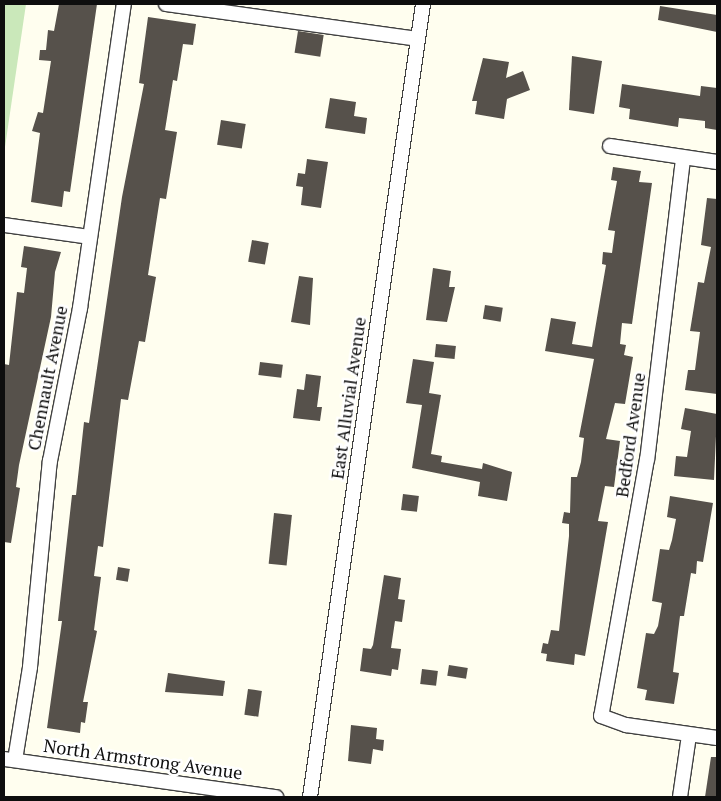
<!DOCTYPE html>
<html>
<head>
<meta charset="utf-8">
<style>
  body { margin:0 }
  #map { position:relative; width:721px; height:801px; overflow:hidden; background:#fffeef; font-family:"PT Serif",serif }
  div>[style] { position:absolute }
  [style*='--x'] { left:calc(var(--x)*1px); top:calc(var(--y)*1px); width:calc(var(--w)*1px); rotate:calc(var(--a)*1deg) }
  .green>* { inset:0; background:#cae8ba }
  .building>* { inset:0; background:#56514b; transform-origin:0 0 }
  .roads { filter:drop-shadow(1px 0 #414141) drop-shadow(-1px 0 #414141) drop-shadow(0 1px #414141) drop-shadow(0 -1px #414141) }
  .minor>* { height:14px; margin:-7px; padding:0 7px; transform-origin:7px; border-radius:7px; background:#fff }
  span { translate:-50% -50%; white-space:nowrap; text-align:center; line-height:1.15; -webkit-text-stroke:5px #fff; paint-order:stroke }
  .street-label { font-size:18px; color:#0e0e0e }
  .frame { position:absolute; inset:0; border:5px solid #0e0e0e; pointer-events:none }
</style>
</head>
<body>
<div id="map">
  <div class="green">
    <i style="clip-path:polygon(4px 4px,26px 4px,5px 147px,4px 147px)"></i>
  </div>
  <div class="building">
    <i style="clip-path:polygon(59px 4px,97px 4px,70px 192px,64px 191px,62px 207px,31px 202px,40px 133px,32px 131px,38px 112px,43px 113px,51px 61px,39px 60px,40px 50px,46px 50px,48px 30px,54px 31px)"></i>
    <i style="clip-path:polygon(660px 6px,717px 15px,717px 32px,658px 20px)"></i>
    <i style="clip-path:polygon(148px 17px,196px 24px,193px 45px,183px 44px,177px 81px,173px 80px,165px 130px,177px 132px,166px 199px,160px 198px,148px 275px,156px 277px,145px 342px,139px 341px,128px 400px,121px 399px,103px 547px,98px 546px,94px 576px,101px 577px,94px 630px,97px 631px,83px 702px,88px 702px,85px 723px,81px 722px,80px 733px,47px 728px,62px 621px,58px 621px,72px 495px,76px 495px,84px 422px,89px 423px,122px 197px,144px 84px,139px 83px)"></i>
    <i style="left:298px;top:31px;width:26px;height:22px;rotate:9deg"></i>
    <i style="clip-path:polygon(572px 56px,602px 61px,594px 114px,569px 110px)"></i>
    <i style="clip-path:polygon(483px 58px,509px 62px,506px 78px,523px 71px,530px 90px,507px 99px,504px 119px,475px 114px,477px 101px,472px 101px)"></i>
    <i style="clip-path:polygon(622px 84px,700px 96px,701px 86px,717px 88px,717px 130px,705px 128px,705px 121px,679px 118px,678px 127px,629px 119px,630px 109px,619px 107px)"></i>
    <i style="clip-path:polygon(330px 98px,356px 102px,354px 116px,367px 118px,365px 134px,325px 128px)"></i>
    <i style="left:221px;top:120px;width:25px;height:25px;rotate:9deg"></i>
    <i style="clip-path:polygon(307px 159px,328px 162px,321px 208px,301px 205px,303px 187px,296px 186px,298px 173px,305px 174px)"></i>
    <i style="clip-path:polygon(613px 167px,641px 171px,639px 182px,652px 183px,632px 324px,622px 323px,620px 344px,626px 345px,624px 355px,633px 357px,625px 404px,615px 403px,606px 439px,620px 441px,614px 487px,605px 486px,598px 521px,608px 522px,585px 656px,575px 654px,574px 665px,546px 661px,547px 654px,541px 653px,543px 643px,548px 644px,551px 630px,559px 631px,569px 536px,569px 524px,562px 523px,564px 512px,570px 513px,571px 477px,577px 477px,581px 462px,584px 438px,579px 437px,594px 359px,545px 351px,551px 318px,576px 322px,572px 344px,592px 347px,606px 265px,602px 264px,603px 252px,612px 253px,615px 231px,608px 230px,617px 181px,611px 180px)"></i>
    <i style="clip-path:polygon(707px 198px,717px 199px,717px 394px,685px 390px,688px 370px,695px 370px,700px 332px,690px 331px,698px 282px,704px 283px,711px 247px,701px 245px)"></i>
    <i style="left:252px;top:240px;width:17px;height:22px;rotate:10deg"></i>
    <i style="clip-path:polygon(24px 246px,61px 252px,55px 272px,51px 317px,19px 465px,16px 487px,20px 488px,11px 543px,4px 542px,4px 364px,9px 365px,17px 292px,24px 293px,27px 268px,21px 267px)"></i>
    <i style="clip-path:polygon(433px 268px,451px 271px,449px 287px,455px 287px,447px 322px,426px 320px)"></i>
    <i style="clip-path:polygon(299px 276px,313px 278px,310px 325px,291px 322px)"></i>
    <i style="left:485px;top:305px;width:18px;height:14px;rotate:9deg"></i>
    <i style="left:436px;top:344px;width:20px;height:13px;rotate:6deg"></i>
    <i style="clip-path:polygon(413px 359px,434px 362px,429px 393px,441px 395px,431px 454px,442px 456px,441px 462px,482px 469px,483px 463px,512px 472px,507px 501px,478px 496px,480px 482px,412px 468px,422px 405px,406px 403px)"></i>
    <i style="left:260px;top:362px;width:23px;height:13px;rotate:7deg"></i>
    <i style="clip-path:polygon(306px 374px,321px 376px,317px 407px,322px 407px,320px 421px,293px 418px,297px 389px,304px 390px)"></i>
    <i style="clip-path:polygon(685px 408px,717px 414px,714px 480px,674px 476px,676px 456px,687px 457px,691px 431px,681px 429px)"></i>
    <i style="left:403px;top:494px;width:16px;height:16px;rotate:7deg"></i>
    <i style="clip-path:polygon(670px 496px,713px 503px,703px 562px,697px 561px,696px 574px,691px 573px,684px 616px,680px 616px,673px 672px,679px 673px,674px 704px,645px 700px,647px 690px,637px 688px,646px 633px,654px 634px,658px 626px,662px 603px,652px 601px,660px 549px,669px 550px,672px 540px,676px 519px,667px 517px)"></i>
    <i style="left:274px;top:513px;width:18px;height:51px;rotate:6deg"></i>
    <i style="left:118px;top:567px;width:12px;height:13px;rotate:9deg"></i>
    <i style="clip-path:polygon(384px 575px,401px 578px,398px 599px,405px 600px,402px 622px,395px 621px,391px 648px,401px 649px,398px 670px,392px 669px,391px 676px,360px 671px,363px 648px,371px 649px,373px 645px)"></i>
    <i style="left:449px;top:665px;width:19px;height:11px;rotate:9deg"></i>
    <i style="left:422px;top:669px;width:16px;height:15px;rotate:7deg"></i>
    <i style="clip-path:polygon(168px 673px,225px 681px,223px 696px,165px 692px)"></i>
    <i style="left:248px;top:689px;width:14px;height:26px;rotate:8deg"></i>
    <i style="clip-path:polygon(351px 725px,377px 728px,376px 739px,384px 740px,383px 751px,373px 749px,371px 764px,348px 761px)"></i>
    <i style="clip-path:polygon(711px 757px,717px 757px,717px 797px,705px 797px)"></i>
  </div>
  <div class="roads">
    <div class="minor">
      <i style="--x:166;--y:4;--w:254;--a:7.9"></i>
      <i style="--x:610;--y:146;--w:108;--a:8.5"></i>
      <i style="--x:683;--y:159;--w:302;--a:96.8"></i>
      <i style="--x:647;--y:459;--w:261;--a:100.1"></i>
      <i style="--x:601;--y:716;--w:27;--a:20"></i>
      <i style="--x:626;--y:725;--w:92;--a:8.1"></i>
      <i style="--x:4;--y:225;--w:86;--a:8"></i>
      <i style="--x:4;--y:759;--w:275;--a:8"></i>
      <i style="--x:15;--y:760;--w:94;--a:-80.8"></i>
      <i style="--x:30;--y:667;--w:207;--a:-84.5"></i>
      <i style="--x:50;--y:461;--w:156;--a:-78.9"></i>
      <i style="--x:80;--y:308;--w:307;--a:-81.8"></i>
      <i style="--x:310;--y:797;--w:801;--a:-81.89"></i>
      <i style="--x:680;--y:797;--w:63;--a:-81.7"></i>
    </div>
  </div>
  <div class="street-label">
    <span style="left:47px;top:378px;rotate:-79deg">Chennault Avenue</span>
    <span style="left:348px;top:398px;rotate:-82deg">East Alluvial Avenue</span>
    <span style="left:630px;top:435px;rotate:-82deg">Bedford Avenue</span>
    <span style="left:143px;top:759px;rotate:8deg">North Armstrong Avenue</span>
  </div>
  <div class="frame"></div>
</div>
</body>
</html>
